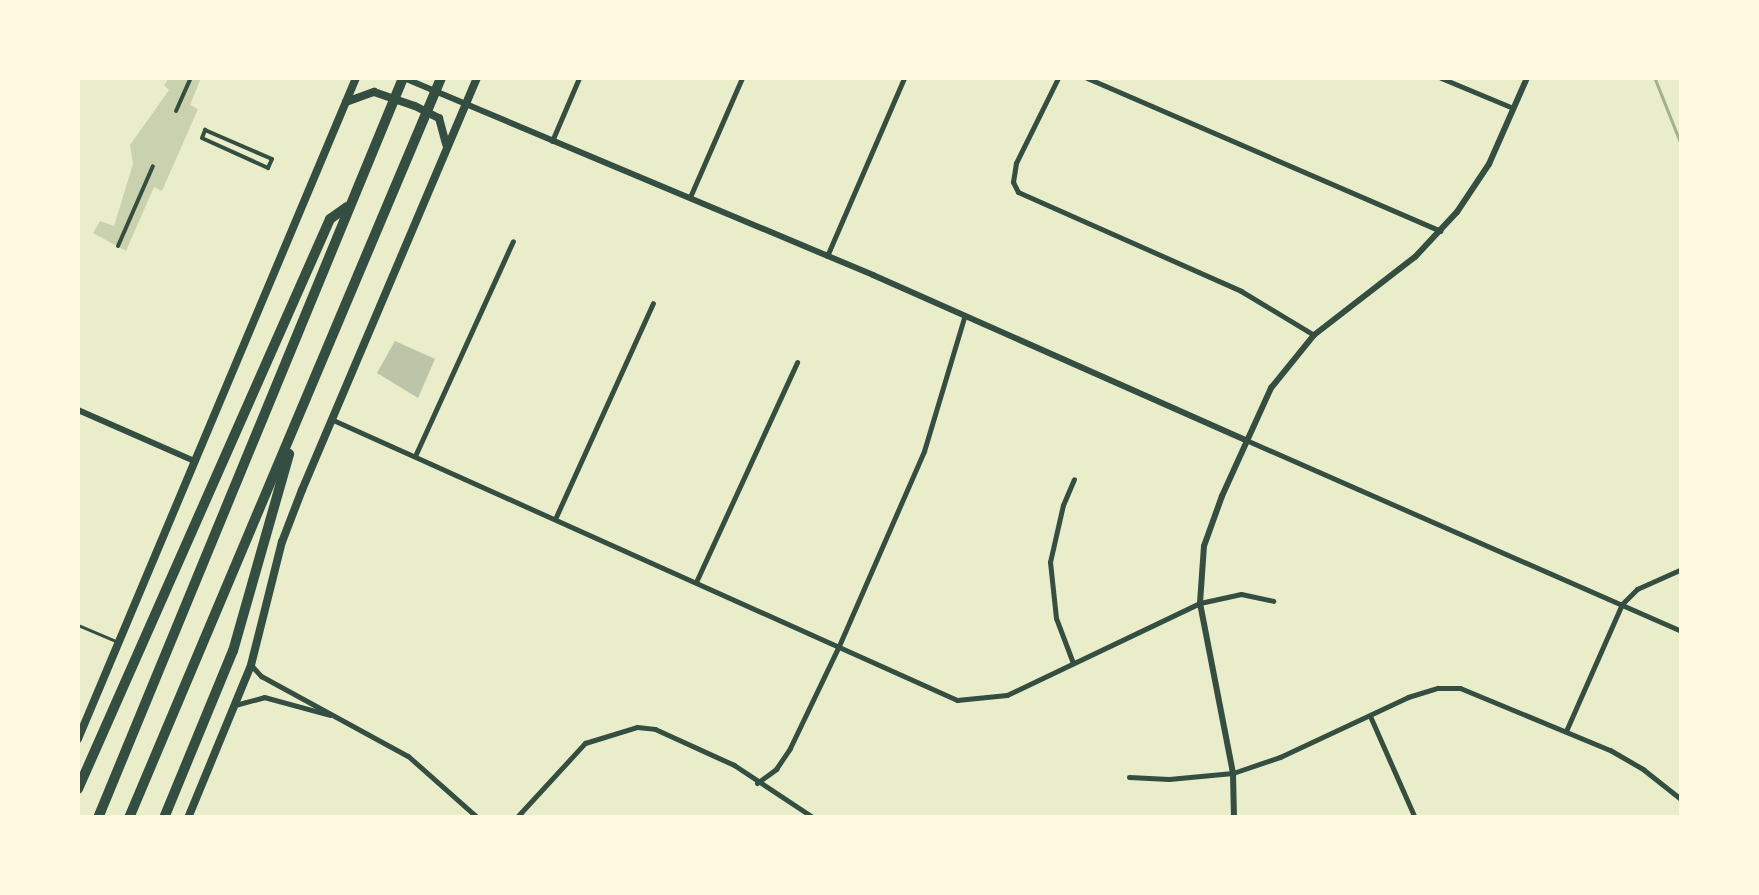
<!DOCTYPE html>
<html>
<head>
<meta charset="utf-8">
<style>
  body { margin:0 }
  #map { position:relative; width:1759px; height:895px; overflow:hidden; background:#e9edc9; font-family:"Archivo Narrow",sans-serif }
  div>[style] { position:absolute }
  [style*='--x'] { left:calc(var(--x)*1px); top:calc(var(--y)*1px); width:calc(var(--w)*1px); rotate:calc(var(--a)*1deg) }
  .green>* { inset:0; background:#cad2ad }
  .stream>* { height:2.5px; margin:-1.25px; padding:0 1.25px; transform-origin:1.25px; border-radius:1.25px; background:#a3b18a }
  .building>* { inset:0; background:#bcc5a7 }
  .service>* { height:2.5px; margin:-1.25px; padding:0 1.25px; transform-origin:1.25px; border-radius:1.25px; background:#344e41 }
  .pedestrian>* { height:4px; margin:-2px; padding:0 2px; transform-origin:2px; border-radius:2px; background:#344e41 }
  .minor>* { height:5px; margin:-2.5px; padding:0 2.5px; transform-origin:2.5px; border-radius:2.5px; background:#344e41 }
  .tertiary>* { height:6px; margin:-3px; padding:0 3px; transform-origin:3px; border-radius:3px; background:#344e41 }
  .secondary>* { height:8px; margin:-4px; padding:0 4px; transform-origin:4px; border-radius:4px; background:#344e41 }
  .motorway>* { height:10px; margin:-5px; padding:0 5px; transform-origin:5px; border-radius:5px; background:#344e41 }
  span { translate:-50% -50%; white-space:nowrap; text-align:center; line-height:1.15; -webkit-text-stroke:9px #fefae0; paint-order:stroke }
  .frame { position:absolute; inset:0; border:80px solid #fefae0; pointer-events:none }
</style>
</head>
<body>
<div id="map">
  <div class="green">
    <i style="clip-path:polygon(169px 78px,201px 78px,190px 105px,198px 109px,162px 191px,154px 187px,126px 251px,93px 233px,100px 221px,114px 226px,133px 164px,130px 145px,169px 90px,164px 85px)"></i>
  </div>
  <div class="stream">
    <i style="--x:1655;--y:78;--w:73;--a:68.3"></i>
  </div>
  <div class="building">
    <i style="clip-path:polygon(395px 341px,435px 359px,418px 398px,377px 373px)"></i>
  </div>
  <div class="service">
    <i style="--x:78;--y:625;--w:41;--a:22.8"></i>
  </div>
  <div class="pedestrian">
    <i style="--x:176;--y:111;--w:36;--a:-66"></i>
    <i style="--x:205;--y:130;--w:73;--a:23.4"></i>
    <i style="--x:272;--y:159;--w:10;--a:114"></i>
    <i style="--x:268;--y:168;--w:72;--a:-155.6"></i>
    <i style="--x:202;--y:138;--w:9;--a:-69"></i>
    <i style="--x:118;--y:246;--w:87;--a:-66.4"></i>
  </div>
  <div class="minor">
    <i style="--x:1058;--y:78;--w:95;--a:116.3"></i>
    <i style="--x:1016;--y:163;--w:19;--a:99"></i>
    <i style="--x:1013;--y:182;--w:11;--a:63"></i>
    <i style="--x:1018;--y:192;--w:244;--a:23.9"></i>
    <i style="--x:1241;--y:291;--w:85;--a:31.1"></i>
    <i style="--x:1087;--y:78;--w:385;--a:23.4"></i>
    <i style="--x:1441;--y:78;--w:78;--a:22.6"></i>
    <i style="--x:552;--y:141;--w:69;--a:-66.8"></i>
    <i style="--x:690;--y:197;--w:130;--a:-66.4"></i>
    <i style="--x:827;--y:256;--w:194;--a:-66.6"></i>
    <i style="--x:333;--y:420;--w:684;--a:24.17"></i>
    <i style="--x:957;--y:700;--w:50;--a:-5.7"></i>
    <i style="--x:1007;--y:695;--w:214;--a:-25.5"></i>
    <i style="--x:1200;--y:603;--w:42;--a:-12.4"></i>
    <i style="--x:1241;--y:594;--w:33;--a:12"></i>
    <i style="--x:1246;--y:440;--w:476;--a:23.7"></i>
    <i style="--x:415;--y:456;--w:236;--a:-65.5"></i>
    <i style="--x:555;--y:519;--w:237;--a:-65.6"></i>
    <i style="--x:696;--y:582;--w:242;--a:-65.3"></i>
    <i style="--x:1073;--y:663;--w:48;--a:-110.7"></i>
    <i style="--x:1056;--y:618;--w:56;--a:-96.1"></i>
    <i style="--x:1050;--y:562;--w:58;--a:-77.2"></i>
    <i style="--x:1063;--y:505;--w:28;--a:-67"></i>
    <i style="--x:251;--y:665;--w:15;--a:48"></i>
    <i style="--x:261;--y:676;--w:167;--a:28.6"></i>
    <i style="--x:408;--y:756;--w:94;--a:41.5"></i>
    <i style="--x:235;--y:705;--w:30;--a:-15"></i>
    <i style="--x:264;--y:697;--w:68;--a:15.3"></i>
    <i style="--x:1370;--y:716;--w:111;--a:66.2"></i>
    <i style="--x:1566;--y:731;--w:139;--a:-66.2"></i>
    <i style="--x:1622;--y:604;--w:21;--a:-45"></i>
    <i style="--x:1637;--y:589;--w:49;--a:-24"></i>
    <i style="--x:1129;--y:777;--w:40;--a:2.9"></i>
    <i style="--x:1169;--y:779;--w:64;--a:-5.4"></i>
    <i style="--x:1233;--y:773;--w:50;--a:-18.8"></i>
    <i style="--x:1280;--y:757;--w:141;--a:-25.1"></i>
    <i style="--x:1408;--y:697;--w:31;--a:-17"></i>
    <i style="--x:1438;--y:688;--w:22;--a:0"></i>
    <i style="--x:1460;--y:688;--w:162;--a:22.5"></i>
    <i style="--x:1610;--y:750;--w:39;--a:30"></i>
    <i style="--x:1644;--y:770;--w:48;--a:38.3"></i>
    <i style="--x:757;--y:783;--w:24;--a:-36"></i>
    <i style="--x:776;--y:769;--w:25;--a:-56"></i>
    <i style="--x:790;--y:748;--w:111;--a:-64.4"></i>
    <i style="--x:838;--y:648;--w:215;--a:-66.4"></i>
    <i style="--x:924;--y:451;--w:139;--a:-73.3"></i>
    <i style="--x:516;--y:818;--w:102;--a:-47.4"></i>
    <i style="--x:585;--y:743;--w:54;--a:-17.1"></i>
    <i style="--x:637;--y:727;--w:18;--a:6"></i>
    <i style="--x:655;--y:729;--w:87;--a:24.5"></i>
    <i style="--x:734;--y:765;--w:96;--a:33.5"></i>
  </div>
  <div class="tertiary">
    <i style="--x:404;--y:78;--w:509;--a:22.78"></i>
    <i style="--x:873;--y:275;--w:408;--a:23.9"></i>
    <i style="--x:78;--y:410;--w:127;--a:23.7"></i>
    <i style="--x:1234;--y:818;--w:45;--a:-91.3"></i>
    <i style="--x:1233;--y:773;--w:173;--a:-101"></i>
    <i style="--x:1200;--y:603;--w:57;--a:-86"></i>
    <i style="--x:1204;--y:546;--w:53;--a:-70.2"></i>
    <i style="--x:1222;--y:496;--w:119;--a:-65.6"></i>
    <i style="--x:1271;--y:388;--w:68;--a:-50.9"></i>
    <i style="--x:1314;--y:335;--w:128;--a:-37.7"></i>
    <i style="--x:1415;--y:257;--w:62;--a:-47"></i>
    <i style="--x:1457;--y:212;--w:58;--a:-56.3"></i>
    <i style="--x:1489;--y:164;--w:94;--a:-66.2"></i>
  </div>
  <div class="secondary">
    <i style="--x:346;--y:102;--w:30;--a:-20"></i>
    <i style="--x:374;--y:92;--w:43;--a:18.9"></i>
    <i style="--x:415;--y:106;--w:27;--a:27"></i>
    <i style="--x:439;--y:118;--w:27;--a:75"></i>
    <i style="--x:78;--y:739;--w:717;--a:-67.19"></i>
    <i style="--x:188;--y:818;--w:165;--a:-67.6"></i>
    <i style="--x:251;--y:665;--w:127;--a:-75.9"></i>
    <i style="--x:282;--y:542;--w:56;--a:-69"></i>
    <i style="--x:302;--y:490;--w:448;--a:-67"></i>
  </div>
  <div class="motorway">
    <i style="--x:78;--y:789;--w:623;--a:-66.15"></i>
    <i style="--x:330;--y:219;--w:21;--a:-35"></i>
    <i style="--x:98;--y:818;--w:800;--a:-67.6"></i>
    <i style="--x:129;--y:818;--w:803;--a:-67.14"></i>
    <i style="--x:164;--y:818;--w:181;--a:-67.6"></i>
    <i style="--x:233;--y:651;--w:205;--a:-74.1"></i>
  </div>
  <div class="frame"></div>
</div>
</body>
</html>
